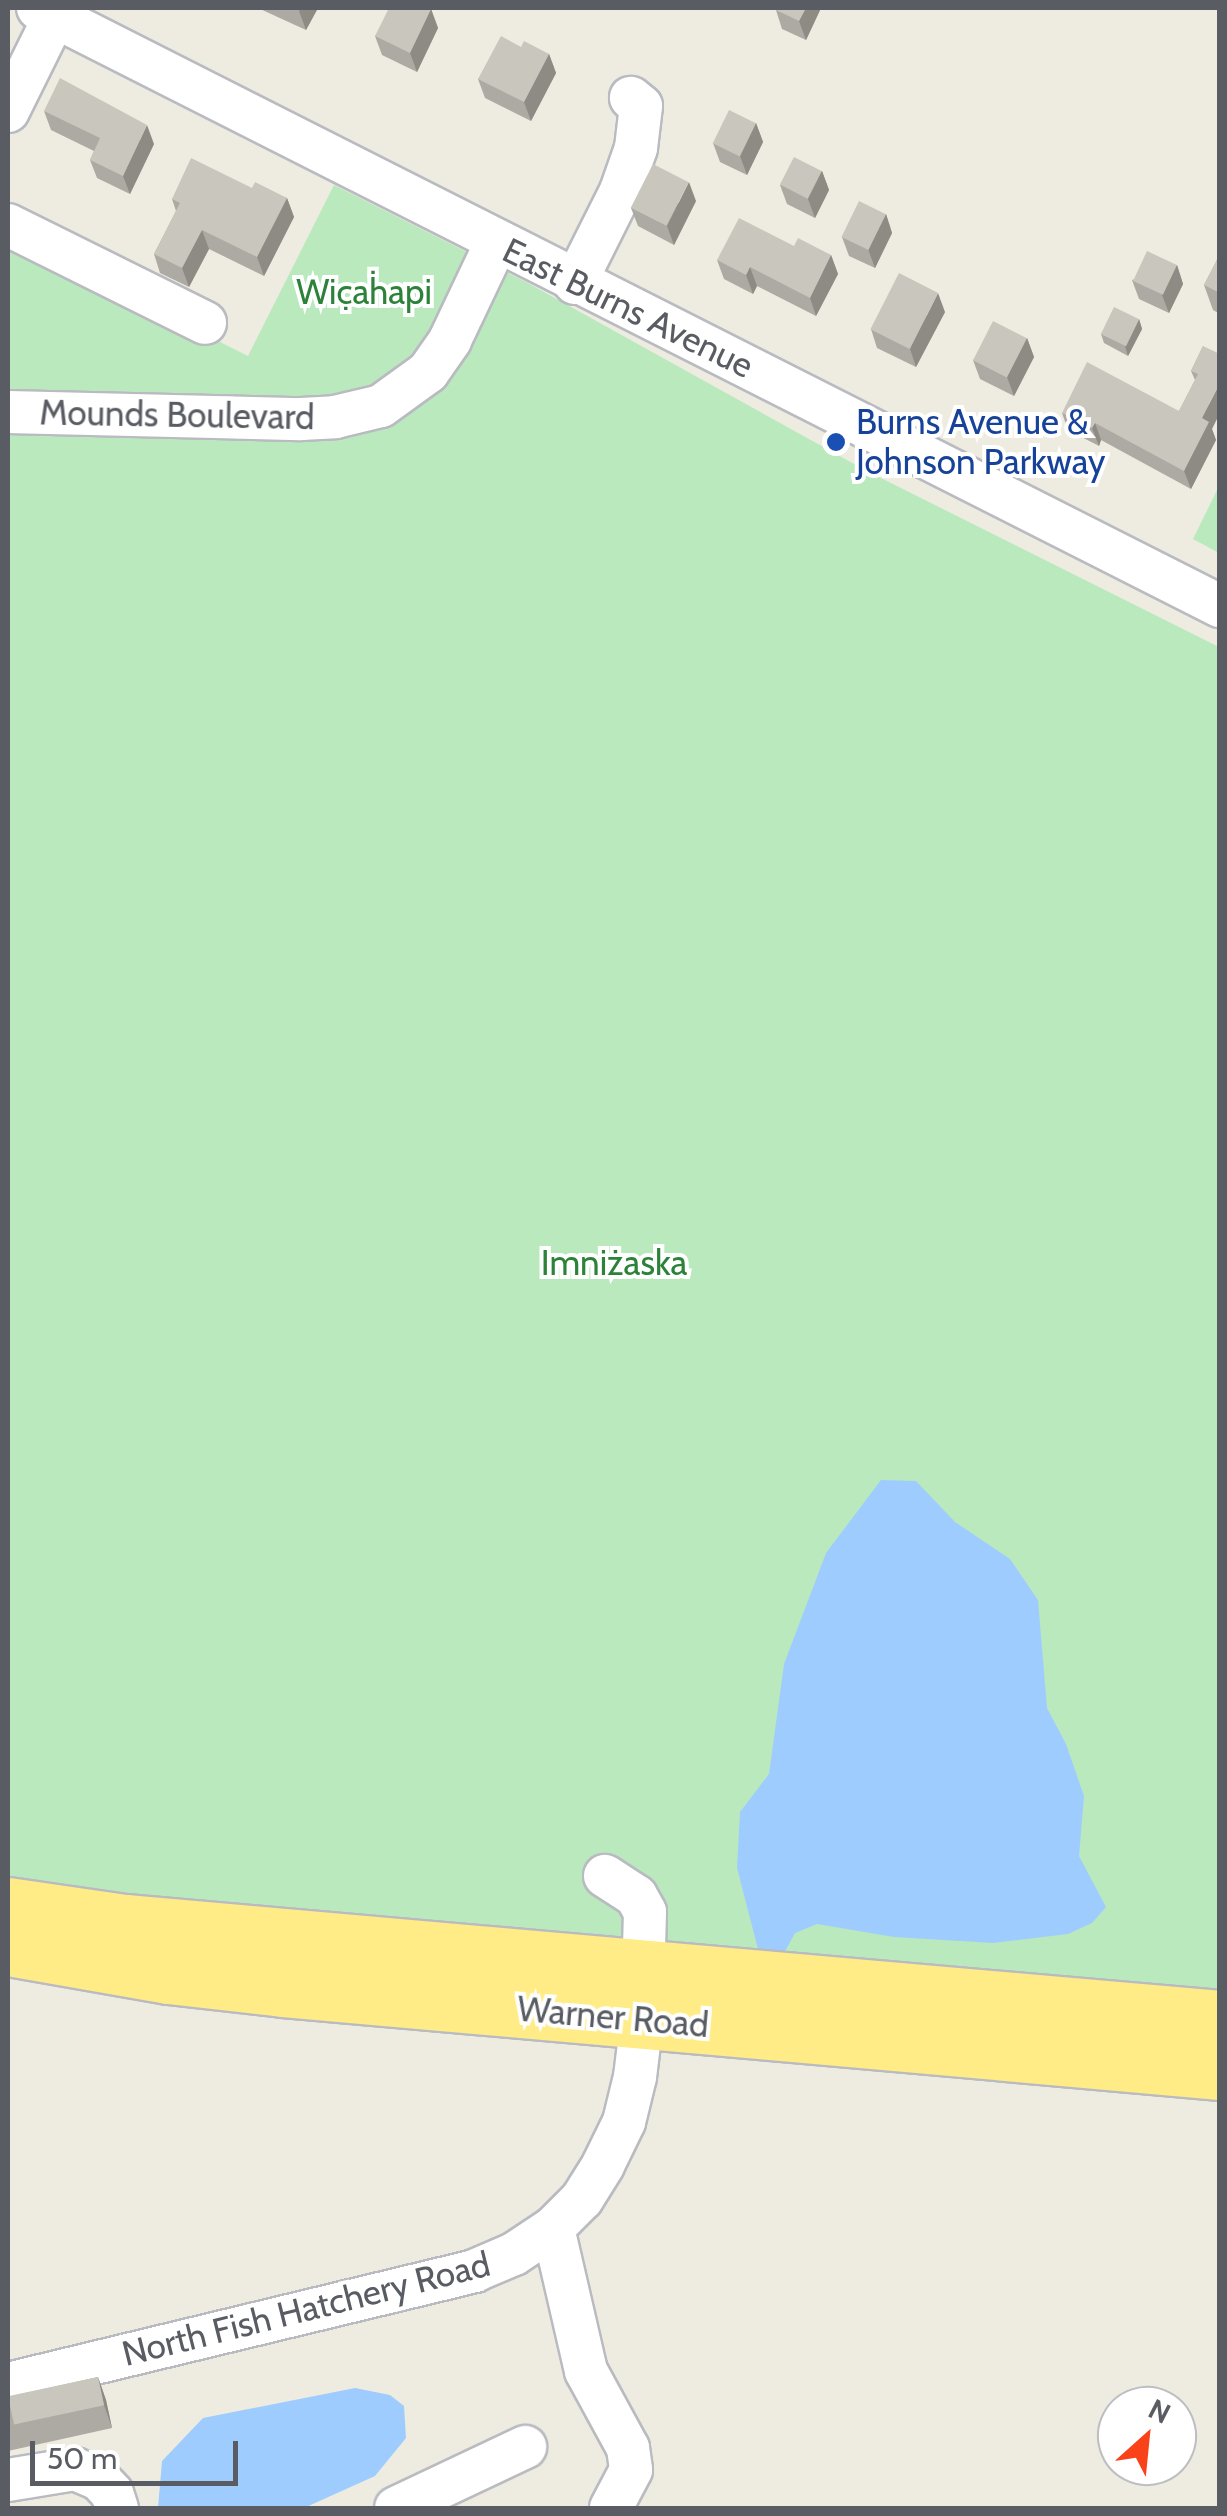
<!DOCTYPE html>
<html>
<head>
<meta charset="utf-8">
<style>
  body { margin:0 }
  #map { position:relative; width:1227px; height:2516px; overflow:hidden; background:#eeece0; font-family:Cabin,sans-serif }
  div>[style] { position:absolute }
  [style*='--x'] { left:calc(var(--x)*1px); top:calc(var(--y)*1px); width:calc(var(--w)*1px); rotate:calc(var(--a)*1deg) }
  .green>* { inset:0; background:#bae9be }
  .water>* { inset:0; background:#9fccff }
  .roads { filter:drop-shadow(2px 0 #b9bbc1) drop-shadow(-2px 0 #b9bbc1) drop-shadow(0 2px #b9bbc1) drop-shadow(0 -2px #b9bbc1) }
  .minor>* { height:42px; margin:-21px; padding:0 21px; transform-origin:21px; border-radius:21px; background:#fff }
  .highway>* { height:55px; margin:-27.5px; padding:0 27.5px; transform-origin:27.5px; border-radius:27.5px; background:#ffec86 }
  .wall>* { inset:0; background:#adaaa3 }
  .shaded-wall>* { inset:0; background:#8d8b84 }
  .building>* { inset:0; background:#c9c6bd; transform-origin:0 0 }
  .dots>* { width:28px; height:28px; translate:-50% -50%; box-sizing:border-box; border:5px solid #fff; border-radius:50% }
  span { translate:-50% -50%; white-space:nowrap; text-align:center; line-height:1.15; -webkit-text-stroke:8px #fff; paint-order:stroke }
  .park-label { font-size:35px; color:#2b8238 }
  .street-label { font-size:35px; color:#595d63 }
  .transit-label { font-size:35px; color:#164399 }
  .left { translate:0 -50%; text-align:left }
  .frame { position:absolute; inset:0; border:10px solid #595d63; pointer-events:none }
  .north { position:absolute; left:1097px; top:2386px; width:100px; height:100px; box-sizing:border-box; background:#fff; border:2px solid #bdbec1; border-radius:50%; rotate:27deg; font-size:28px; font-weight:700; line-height:40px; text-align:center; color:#595d63 }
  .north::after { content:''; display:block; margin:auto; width:35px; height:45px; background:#fa421a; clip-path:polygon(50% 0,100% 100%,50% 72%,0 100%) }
  .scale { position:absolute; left:30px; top:2441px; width:208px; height:45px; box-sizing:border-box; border:5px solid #595d63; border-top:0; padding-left:12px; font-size:30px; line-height:35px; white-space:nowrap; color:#595d63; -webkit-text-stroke:8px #fff; paint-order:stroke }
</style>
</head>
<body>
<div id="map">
  <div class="green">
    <i style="clip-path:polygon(334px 185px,526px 282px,865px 470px,1219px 647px,1219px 2005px,8px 1886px,8px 236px,248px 356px)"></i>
    <i style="clip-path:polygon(1219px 486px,1220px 553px,1219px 553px,1193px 539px)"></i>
  </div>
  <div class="water">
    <i style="clip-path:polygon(881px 1480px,916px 1481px,955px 1522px,1010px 1559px,1038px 1600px,1047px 1708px,1066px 1744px,1084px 1796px,1079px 1856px,1106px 1907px,1092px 1923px,1068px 1934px,993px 1943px,894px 1937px,817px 1924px,795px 1933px,783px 1955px,759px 1953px,737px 1868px,740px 1812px,769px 1774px,784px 1664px,826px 1553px)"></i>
    <i style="clip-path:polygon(355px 2388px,390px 2395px,404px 2406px,406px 2438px,375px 2476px,304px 2508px,158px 2508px,162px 2461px,203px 2418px)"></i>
  </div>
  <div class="roads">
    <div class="minor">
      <i style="--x:38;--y:8;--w:1325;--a:26.84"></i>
      <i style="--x:8;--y:111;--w:106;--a:-63.7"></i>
      <i style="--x:8;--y:225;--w:220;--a:26.4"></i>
      <i style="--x:575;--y:283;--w:103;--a:-63.4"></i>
      <i style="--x:621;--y:191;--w:46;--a:-70.8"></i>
      <i style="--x:636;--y:148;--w:42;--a:-83.2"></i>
      <i style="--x:641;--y:106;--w:13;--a:-141"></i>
      <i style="--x:8;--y:412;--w:293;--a:1.4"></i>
      <i style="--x:301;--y:419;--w:34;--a:-3"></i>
      <i style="--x:335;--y:417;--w:47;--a:-13.4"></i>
      <i style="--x:381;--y:406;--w:58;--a:-35.9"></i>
      <i style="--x:428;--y:372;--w:39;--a:-55"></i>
      <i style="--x:450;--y:340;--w:107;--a:-64.6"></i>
      <i style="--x:553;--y:2228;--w:147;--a:77"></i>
      <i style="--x:586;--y:2371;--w:88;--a:61.4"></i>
      <i style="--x:628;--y:2448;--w:22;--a:82"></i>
      <i style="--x:631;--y:2470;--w:43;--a:117.8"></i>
      <i style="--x:8;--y:2384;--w:480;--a:-13.6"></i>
      <i style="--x:474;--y:2271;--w:43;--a:-23"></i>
      <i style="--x:514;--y:2254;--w:47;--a:-33.7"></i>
      <i style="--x:553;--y:2228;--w:41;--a:-45"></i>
      <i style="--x:582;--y:2199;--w:40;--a:-58"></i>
      <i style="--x:603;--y:2165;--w:48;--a:-64"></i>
      <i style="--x:624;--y:2122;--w:46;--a:-76.3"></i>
      <i style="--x:635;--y:2077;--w:58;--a:-83.1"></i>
      <i style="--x:642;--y:2019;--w:107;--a:-88.4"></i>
      <i style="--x:645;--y:1912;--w:18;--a:-119"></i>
      <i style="--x:636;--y:1896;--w:37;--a:-147"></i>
      <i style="--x:8;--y:2480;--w:68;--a:-9.3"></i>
      <i style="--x:75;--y:2469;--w:26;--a:23"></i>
      <i style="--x:99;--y:2479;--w:19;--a:47"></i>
      <i style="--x:112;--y:2493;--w:16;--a:72"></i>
      <i style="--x:396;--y:2508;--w:143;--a:-25.3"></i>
    </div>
    <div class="highway">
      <i style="--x:8;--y:1905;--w:118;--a:8.3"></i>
      <i style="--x:125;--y:1922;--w:1099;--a:5.01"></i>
      <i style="--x:8;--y:1948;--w:162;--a:9.9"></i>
      <i style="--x:168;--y:1976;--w:116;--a:6.4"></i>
      <i style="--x:283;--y:1989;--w:941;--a:5.06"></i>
    </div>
  </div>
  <div class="wall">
    <i style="clip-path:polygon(258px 8px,318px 8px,306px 30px)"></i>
    <i style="clip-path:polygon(777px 8px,821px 8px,806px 40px,782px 29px,776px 10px)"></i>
    <i style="clip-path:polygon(431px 9px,438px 28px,417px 72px,382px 55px,375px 36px)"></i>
    <i style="clip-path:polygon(521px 47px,549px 54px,556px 73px,531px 121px,485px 98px,478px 79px)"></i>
    <i style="clip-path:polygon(44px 111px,154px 144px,130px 194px,97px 178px,90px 160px,94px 151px,51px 130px)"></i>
    <i style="clip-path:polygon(756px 123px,763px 142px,747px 175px,720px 162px,713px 143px)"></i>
    <i style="clip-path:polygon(822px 171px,829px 190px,815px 218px,787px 204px,780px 185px)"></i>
    <i style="clip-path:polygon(252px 188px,287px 198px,294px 217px,264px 276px,209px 249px,189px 287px,160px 273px,154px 254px,176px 211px,172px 199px)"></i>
    <i style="clip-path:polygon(696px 201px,674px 245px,638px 226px,631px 208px)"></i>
    <i style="clip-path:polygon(886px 214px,892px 233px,875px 268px,849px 256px,842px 237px)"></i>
    <i style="clip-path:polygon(794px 246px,831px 255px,838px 274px,816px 316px,757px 286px,753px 294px,724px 279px,717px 260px)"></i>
    <i style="clip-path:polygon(1220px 254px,1220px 314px,1213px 310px,1204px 285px)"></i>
    <i style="clip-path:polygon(1177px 265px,1183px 284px,1169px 313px,1139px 299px,1132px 280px)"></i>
    <i style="clip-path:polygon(945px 312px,916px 367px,877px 348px,871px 329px)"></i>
    <i style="clip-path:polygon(1139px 319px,1142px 329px,1128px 356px,1104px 343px,1101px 334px)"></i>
    <i style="clip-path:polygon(1027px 338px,1034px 357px,1014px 396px,980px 379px,973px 360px)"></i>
    <i style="clip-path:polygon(1203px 346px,1212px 429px,1216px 440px,1191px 489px,1101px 440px,1099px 446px,1068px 430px,1062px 413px,1179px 411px,1195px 380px,1191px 371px)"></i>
    <i style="clip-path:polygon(98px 2377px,106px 2400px,112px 2428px,8px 2451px,8px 2397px)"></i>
  </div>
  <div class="shaded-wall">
    <i style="clip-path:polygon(301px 8px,318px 8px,306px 30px,299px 11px)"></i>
    <i style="clip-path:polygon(806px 8px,821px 8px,806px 40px,799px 21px)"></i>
    <i style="clip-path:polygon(431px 9px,438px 28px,417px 72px,410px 53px)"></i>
    <i style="clip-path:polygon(549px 54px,556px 73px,531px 121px,524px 102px)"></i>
    <i style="clip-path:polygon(756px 123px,763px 142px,747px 175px,740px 156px)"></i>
    <i style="clip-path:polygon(147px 125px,154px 144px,130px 194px,123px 176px)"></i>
    <i style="clip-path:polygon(822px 171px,829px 190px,815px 218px,808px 199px)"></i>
    <i style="clip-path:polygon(689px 182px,696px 201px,674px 245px,667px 226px)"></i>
    <i style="clip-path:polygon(287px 198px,294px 217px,264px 276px,257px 257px)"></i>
    <i style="clip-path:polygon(886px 214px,892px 233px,875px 268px,868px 249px)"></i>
    <i style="clip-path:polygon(202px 230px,209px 249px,189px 287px,182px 268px)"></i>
    <i style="clip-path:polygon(831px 255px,838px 274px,816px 316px,810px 298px)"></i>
    <i style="clip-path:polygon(1177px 265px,1183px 284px,1169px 313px,1162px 295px)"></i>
    <i style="clip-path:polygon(750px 267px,757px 286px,753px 294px,746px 275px)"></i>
    <i style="clip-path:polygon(938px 293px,945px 312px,916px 367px,910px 349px)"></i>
    <i style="clip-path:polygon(1139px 319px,1142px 329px,1128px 356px,1125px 346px)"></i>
    <i style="clip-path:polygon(1027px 338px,1034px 357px,1014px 396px,1007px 377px)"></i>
    <i style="clip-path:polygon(1220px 383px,1220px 413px,1212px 429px,1216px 440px,1191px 489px,1184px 471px,1202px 418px)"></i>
    <i style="clip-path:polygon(1095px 423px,1101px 440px,1099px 446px,1092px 428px)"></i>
    <i style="clip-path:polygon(98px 2377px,106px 2400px,112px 2428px,104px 2405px)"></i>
  </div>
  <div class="building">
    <i style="clip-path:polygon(389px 8px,431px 9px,410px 53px,375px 36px)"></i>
    <i style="clip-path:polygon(777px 8px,806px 8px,799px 21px,776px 10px)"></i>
    <i style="clip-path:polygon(501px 36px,521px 47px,524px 41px,549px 54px,524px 102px,478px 79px)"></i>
    <i style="clip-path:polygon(60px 78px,147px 125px,123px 176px,90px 160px,100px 138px,44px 111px)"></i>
    <i style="left:729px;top:110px;width:30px;height:37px;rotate:26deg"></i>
    <i style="left:794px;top:157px;width:31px;height:31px;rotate:27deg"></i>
    <i style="clip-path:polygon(191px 158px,252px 188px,255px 182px,287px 198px,257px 257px,202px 230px,182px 268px,154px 254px,180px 203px,172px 199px)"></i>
    <i style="left:653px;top:164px;width:40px;height:49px;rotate:27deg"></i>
    <i style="left:859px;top:201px;width:30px;height:40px;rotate:26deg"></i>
    <i style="clip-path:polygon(739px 218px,794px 246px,798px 238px,831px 255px,810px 298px,750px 267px,746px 275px,717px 260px)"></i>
    <i style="left:1147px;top:251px;width:33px;height:33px;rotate:25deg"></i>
    <i style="clip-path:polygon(1220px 254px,1220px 293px,1204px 285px)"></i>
    <i style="left:899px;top:273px;width:44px;height:63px;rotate:27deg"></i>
    <i style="left:1114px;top:307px;width:28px;height:30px;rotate:26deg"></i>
    <i style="left:993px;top:321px;width:38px;height:44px;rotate:27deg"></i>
    <i style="clip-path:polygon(1203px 346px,1220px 354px,1220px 383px,1202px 418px,1209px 422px,1184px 471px,1095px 423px,1092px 428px,1062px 413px,1087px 362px,1179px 411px,1198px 374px,1191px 371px)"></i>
    <i style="left:98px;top:2377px;width:29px;height:92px;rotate:78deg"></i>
  </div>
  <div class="dots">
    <i style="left:836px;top:442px;background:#1a4fb4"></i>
  </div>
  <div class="park-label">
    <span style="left:364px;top:292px">Wic̣aḣapi</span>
    <span style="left:614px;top:1263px">Imniżaska</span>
  </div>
  <div class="street-label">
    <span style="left:628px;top:308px;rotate:26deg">East Burns Avenue</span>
    <span style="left:177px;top:415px;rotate:1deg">Mounds Boulevard</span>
    <span style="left:613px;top:2017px;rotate:5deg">Warner Road</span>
    <span style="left:306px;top:2309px;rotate:-14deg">North Fish Hatchery Road</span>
  </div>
  <div class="transit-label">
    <span class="left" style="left:856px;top:442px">Burns Avenue &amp;<br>Johnson Parkway</span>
  </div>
  <div class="frame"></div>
  <div class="north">N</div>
  <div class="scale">50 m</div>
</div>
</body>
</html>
